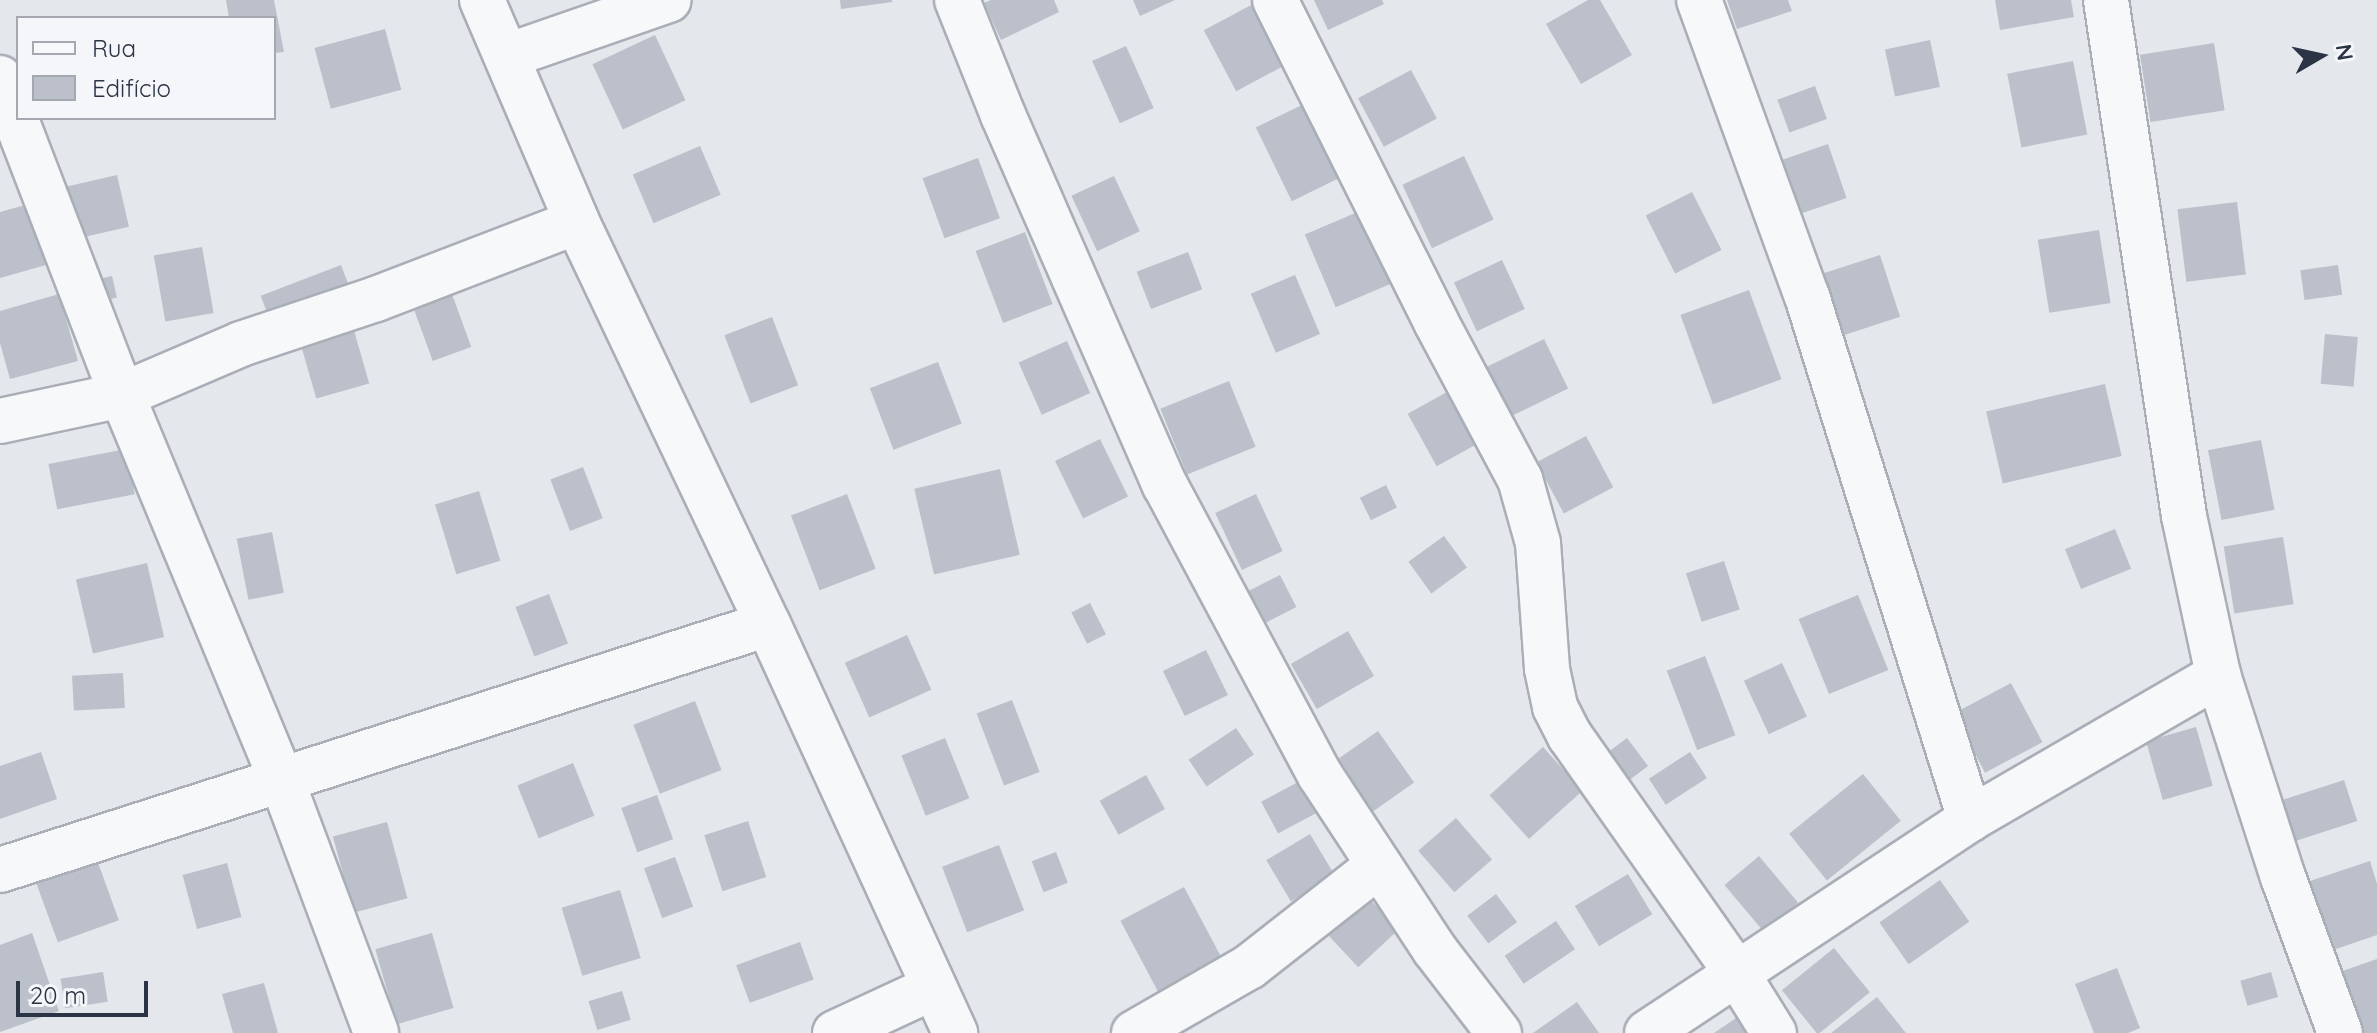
<!DOCTYPE html>
<html>
<head>
<meta charset="utf-8">
<style>
  body { margin:0 }
  #map { position:relative; width:2377px; height:1033px; overflow:hidden; background:#e4e7ec; font-family:Quicksand,sans-serif }
  div>[style] { position:absolute }
  [style*='--x'] { left:calc(var(--x)*1px); top:calc(var(--y)*1px); width:calc(var(--w)*1px); rotate:calc(var(--a)*1deg) }
  .building>* { inset:0; background:#bbc0ca; transform-origin:0 0 }
  .roads { filter:drop-shadow(2px 0 #a9aeb7) drop-shadow(-2px 0 #a9aeb7) drop-shadow(0 2px #a9aeb7) drop-shadow(0 -2px #a9aeb7) }
  .street>* { height:44px; margin:-22px; padding:0 22px; transform-origin:22px; border-radius:22px; background:#f7f8fa }
  span { translate:-50% -50%; white-space:nowrap; text-align:center; line-height:1.15; -webkit-text-stroke:6px #f4f6f9; paint-order:stroke }
  .legend { position:absolute; left:16px; top:16px; width:260px; height:104px; box-sizing:border-box; background:#f4f6f9; border:2px solid #a4a8b1; margin:0; padding:10px 14px; list-style:none; font-size:24px; color:#2b3445 }
  .legend li { display:flex; align-items:center; gap:16px; height:40px }
  .legend b { width:40px; border:2px solid #a4a8b1 }
  .north { position:absolute; left:2281px; top:16px; width:80px; height:80px; -webkit-text-stroke:6px #f4f6f9; paint-order:stroke; rotate:81deg; font-size:22px; font-weight:700; line-height:32px; text-align:center; color:#2b3445 }
  .north::after { content:''; display:block; margin:auto; width:28px; height:36px; background:#2b3445; clip-path:polygon(50% 0,100% 100%,50% 72%,0 100%) }
  .scale { position:absolute; left:16px; top:981px; width:132px; height:36px; box-sizing:border-box; border:4px solid #2b3445; border-top:0; padding-left:10px; font-size:24px; line-height:28px; white-space:nowrap; color:#2b3445; -webkit-text-stroke:6px #f4f6f9; paint-order:stroke }
</style>
</head>
<body>
<div id="map">
  <div class="building">
    <i style="clip-path:polygon(226px 0,274px 0,284px 52px,274px 53px,274px 18px,229px 18px)"></i>
    <i style="clip-path:polygon(840px 0,892px 0,892px 2px,841px 9px)"></i>
    <i style="clip-path:polygon(991px 0,1054px 0,1059px 12px,1001px 40px,984px 3px)"></i>
    <i style="clip-path:polygon(1133px 0,1175px 0,1140px 16px)"></i>
    <i style="clip-path:polygon(1314px 0,1382px 0,1384px 4px,1328px 30px)"></i>
    <i style="clip-path:polygon(1588px 0,1600px 0,1632px 55px,1581px 84px,1546px 24px)"></i>
    <i style="clip-path:polygon(1727px 0,1788px 0,1792px 11px,1737px 29px)"></i>
    <i style="clip-path:polygon(1995px 0,2071px 0,2074px 17px,2000px 30px)"></i>
    <i style="left:1255px;top:3px;width:69px;height:58px;rotate:62deg"></i>
    <i style="left:385px;top:29px;width:63px;height:73px;rotate:75deg"></i>
    <i style="left:655px;top:35px;width:72px;height:69px;rotate:65deg"></i>
    <i style="left:1930px;top:40px;width:48px;height:46px;rotate:78deg"></i>
    <i style="left:2214px;top:43px;width:68px;height:75px;rotate:81deg"></i>
    <i style="left:1126px;top:46px;width:68px;height:37px;rotate:66deg"></i>
    <i style="left:2073px;top:61px;width:75px;height:67px;rotate:79deg"></i>
    <i style="left:1411px;top:70px;width:55px;height:60px;rotate:62deg"></i>
    <i style="left:1815px;top:86px;width:35px;height:40px;rotate:70deg"></i>
    <i style="left:1308px;top:102px;width:82px;height:58px;rotate:64deg"></i>
    <i style="left:1828px;top:144px;width:57px;height:52px;rotate:71deg"></i>
    <i style="left:700px;top:146px;width:53px;height:73px;rotate:67deg"></i>
    <i style="left:1464px;top:156px;width:70px;height:68px;rotate:65deg"></i>
    <i style="left:978px;top:158px;width:64px;height:59px;rotate:70deg"></i>
    <i style="left:117px;top:175px;width:53px;height:57px;rotate:77deg"></i>
    <i style="left:1114px;top:176px;width:61px;height:47px;rotate:65deg"></i>
    <i style="left:1692px;top:192px;width:65px;height:52px;rotate:63deg"></i>
    <i style="left:2237px;top:202px;width:73px;height:60px;rotate:83deg"></i>
    <i style="clip-path:polygon(29px 204px,46px 265px,0 278px,0 212px)"></i>
    <i style="left:1360px;top:211px;width:79px;height:60px;rotate:67deg"></i>
    <i style="left:2099px;top:230px;width:74px;height:62px;rotate:81deg"></i>
    <i style="left:1025px;top:232px;width:77px;height:53px;rotate:69deg"></i>
    <i style="left:202px;top:247px;width:67px;height:49px;rotate:80deg"></i>
    <i style="left:1188px;top:252px;width:40px;height:55px;rotate:69deg"></i>
    <i style="left:1880px;top:255px;width:65px;height:65px;rotate:72deg"></i>
    <i style="left:1502px;top:260px;width:54px;height:53px;rotate:65deg"></i>
    <i style="left:341px;top:265px;width:40px;height:86px;rotate:69deg"></i>
    <i style="left:2338px;top:265px;width:30px;height:38px;rotate:82deg"></i>
    <i style="left:1295px;top:275px;width:64px;height:48px;rotate:67deg"></i>
    <i style="left:112px;top:276px;width:22px;height:36px;rotate:77deg"></i>
    <i style="left:448px;top:283px;width:68px;height:41px;rotate:70deg"></i>
    <i style="left:1749px;top:290px;width:95px;height:73px;rotate:70deg"></i>
    <i style="clip-path:polygon(59px 294px,78px 361px,10px 379px,0 343px,0 311px)"></i>
    <i style="left:772px;top:317px;width:73px;height:51px;rotate:69deg"></i>
    <i style="left:351px;top:320px;width:66px;height:55px;rotate:74deg"></i>
    <i style="left:2325px;top:334px;width:33px;height:50px;rotate:5deg"></i>
    <i style="left:1544px;top:339px;width:55px;height:64px;rotate:64deg"></i>
    <i style="left:1067px;top:341px;width:57px;height:53px;rotate:66deg"></i>
    <i style="left:938px;top:362px;width:66px;height:73px;rotate:69deg"></i>
    <i style="left:1229px;top:381px;width:71px;height:74px;rotate:68deg"></i>
    <i style="left:2105px;top:384px;width:74px;height:122px;rotate:77deg"></i>
    <i style="left:1447px;top:392px;width:60px;height:45px;rotate:61deg"></i>
    <i style="left:1586px;top:436px;width:58px;height:56px;rotate:62deg"></i>
    <i style="left:1100px;top:439px;width:64px;height:50px;rotate:64deg"></i>
    <i style="left:2261px;top:440px;width:71px;height:54px;rotate:79deg"></i>
    <i style="left:126px;top:449px;width:46px;height:79px;rotate:79deg"></i>
    <i style="left:583px;top:467px;width:55px;height:35px;rotate:69deg"></i>
    <i style="left:1000px;top:469px;width:88px;height:88px;rotate:77deg"></i>
    <i style="left:1386px;top:485px;width:25px;height:29px;rotate:64deg"></i>
    <i style="left:479px;top:491px;width:73px;height:46px;rotate:73deg"></i>
    <i style="left:847px;top:494px;width:80px;height:60px;rotate:69deg"></i>
    <i style="left:1256px;top:494px;width:63px;height:45px;rotate:65deg"></i>
    <i style="left:2115px;top:529px;width:43px;height:54px;rotate:68deg"></i>
    <i style="left:272px;top:532px;width:62px;height:36px;rotate:79deg"></i>
    <i style="left:1444px;top:536px;width:39px;height:44px;rotate:54deg"></i>
    <i style="left:2283px;top:537px;width:68px;height:60px;rotate:81deg"></i>
    <i style="left:1724px;top:561px;width:51px;height:40px;rotate:72deg"></i>
    <i style="left:147px;top:563px;width:76px;height:73px;rotate:77deg"></i>
    <i style="left:1280px;top:575px;width:36px;height:42px;rotate:63deg"></i>
    <i style="left:549px;top:594px;width:53px;height:36px;rotate:69deg"></i>
    <i style="left:1858px;top:595px;width:81px;height:64px;rotate:68deg"></i>
    <i style="left:1090px;top:603px;width:35px;height:21px;rotate:63deg"></i>
    <i style="left:1348px;top:631px;width:52px;height:66px;rotate:60deg"></i>
    <i style="left:907px;top:635px;width:60px;height:68px;rotate:66deg"></i>
    <i style="left:1206px;top:650px;width:50px;height:48px;rotate:64deg"></i>
    <i style="left:1705px;top:656px;width:85px;height:41px;rotate:69deg"></i>
    <i style="left:1782px;top:663px;width:59px;height:42px;rotate:65deg"></i>
    <i style="left:123px;top:673px;width:35px;height:51px;rotate:87deg"></i>
    <i style="left:2011px;top:683px;width:67px;height:65px;rotate:62deg"></i>
    <i style="left:1012px;top:700px;width:77px;height:38px;rotate:69deg"></i>
    <i style="left:695px;top:701px;width:74px;height:66px;rotate:69deg"></i>
    <i style="left:2196px;top:727px;width:61px;height:52px;rotate:74deg"></i>
    <i style="left:1236px;top:728px;width:32px;height:57px;rotate:56deg"></i>
    <i style="left:1378px;top:731px;width:63px;height:56px;rotate:55deg"></i>
    <i style="left:945px;top:738px;width:65px;height:47px;rotate:68deg"></i>
    <i style="left:1627px;top:738px;width:35px;height:28px;rotate:53deg"></i>
    <i style="left:1543px;top:747px;width:59px;height:72px;rotate:48deg"></i>
    <i style="clip-path:polygon(41px 752px,57px 799px,0 819px,0 766px)"></i>
    <i style="left:1690px;top:752px;width:31px;height:49px;rotate:57deg"></i>
    <i style="left:573px;top:763px;width:57px;height:60px;rotate:68deg"></i>
    <i style="left:1863px;top:774px;width:60px;height:95px;rotate:51deg"></i>
    <i style="left:1146px;top:775px;width:39px;height:53px;rotate:61deg"></i>
    <i style="left:2344px;top:780px;width:43px;height:65px;rotate:72deg"></i>
    <i style="left:1300px;top:781px;width:36px;height:44px;rotate:62deg"></i>
    <i style="left:657px;top:795px;width:47px;height:38px;rotate:70deg"></i>
    <i style="left:1456px;top:818px;width:55px;height:50px;rotate:49deg"></i>
    <i style="left:748px;top:821px;width:59px;height:46px;rotate:72deg"></i>
    <i style="left:387px;top:822px;width:79px;height:56px;rotate:75deg"></i>
    <i style="left:1310px;top:834px;width:48px;height:51px;rotate:59deg"></i>
    <i style="left:999px;top:845px;width:70px;height:61px;rotate:69deg"></i>
    <i style="left:1056px;top:852px;width:33px;height:26px;rotate:69deg"></i>
    <i style="left:1759px;top:856px;width:61px;height:45px;rotate:50deg"></i>
    <i style="left:675px;top:857px;width:53px;height:33px;rotate:70deg"></i>
    <i style="left:97px;top:860px;width:64px;height:65px;rotate:70deg"></i>
    <i style="clip-path:polygon(2370px 861px,2377px 884px,2377px 935px,2333px 950px,2310px 881px)"></i>
    <i style="left:227px;top:863px;width:56px;height:46px;rotate:75deg"></i>
    <i style="left:1628px;top:874px;width:47px;height:62px;rotate:59deg"></i>
    <i style="left:1940px;top:880px;width:51px;height:74px;rotate:55deg"></i>
    <i style="left:1184px;top:887px;width:80px;height:72px;rotate:62deg"></i>
    <i style="left:620px;top:890px;width:71px;height:61px;rotate:73deg"></i>
    <i style="left:1365px;top:894px;width:49px;height:55px;rotate:47deg"></i>
    <i style="left:1496px;top:894px;width:35px;height:36px;rotate:53deg"></i>
    <i style="left:1556px;top:921px;width:34px;height:62px;rotate:56deg"></i>
    <i style="clip-path:polygon(32px 933px,59px 1011px,0 1032px,0 945px)"></i>
    <i style="left:432px;top:933px;width:78px;height:59px;rotate:74deg"></i>
    <i style="left:800px;top:942px;width:40px;height:68px;rotate:70deg"></i>
    <i style="left:1834px;top:948px;width:57px;height:67px;rotate:51deg"></i>
    <i style="clip-path:polygon(2377px 959px,2377px 1033px,2357px 1033px,2337px 973px)"></i>
    <i style="clip-path:polygon(2117px 968px,2140px 1028px,2128px 1033px,2094px 1033px,2075px 984px)"></i>
    <i style="left:103px;top:972px;width:30px;height:43px;rotate:81deg"></i>
    <i style="left:2271px;top:972px;width:26px;height:32px;rotate:74deg"></i>
    <i style="clip-path:polygon(264px 983px,278px 1033px,233px 1033px,222px 994px)"></i>
    <i style="left:622px;top:991px;width:30px;height:35px;rotate:73deg"></i>
    <i style="clip-path:polygon(1877px 997px,1906px 1033px,1831px 1033px)"></i>
    <i style="clip-path:polygon(1577px 1002px,1599px 1033px,1533px 1033px)"></i>
    <i style="clip-path:polygon(1745px 1012px,1759px 1033px,1714px 1033px)"></i>
  </div>
  <div class="roads">
    <div class="street">
      <i style="--x:482;--y:0;--w:241;--a:66.8"></i>
      <i style="--x:577;--y:222;--w:445;--a:64.6"></i>
      <i style="--x:768;--y:624;--w:450;--a:65.4"></i>
      <i style="--x:957;--y:0;--w:124;--a:68.2"></i>
      <i style="--x:1003;--y:115;--w:404;--a:66.4"></i>
      <i style="--x:1165;--y:485;--w:329;--a:61.9"></i>
      <i style="--x:1320;--y:775;--w:209;--a:56.7"></i>
      <i style="--x:1435;--y:950;--w:105;--a:52.4"></i>
      <i style="--x:1275;--y:0;--w:360;--a:63.4"></i>
      <i style="--x:1436;--y:322;--w:178;--a:61.9"></i>
      <i style="--x:1520;--y:479;--w:66;--a:74.3"></i>
      <i style="--x:1538;--y:543;--w:126;--a:85.9"></i>
      <i style="--x:1547;--y:669;--w:39;--a:78"></i>
      <i style="--x:1555;--y:707;--w:33;--a:63"></i>
      <i style="--x:1570;--y:736;--w:289;--a:54.9"></i>
      <i style="--x:1736;--y:972;--w:72;--a:58.1"></i>
      <i style="--x:1699;--y:0;--w:315;--a:70"></i>
      <i style="--x:1807;--y:296;--w:548;--a:72.69"></i>
      <i style="--x:2106;--y:0;--w:522;--a:81.4"></i>
      <i style="--x:2184;--y:516;--w:163;--a:77.9"></i>
      <i style="--x:2218;--y:675;--w:212;--a:72.2"></i>
      <i style="--x:2283;--y:877;--w:166;--a:69.9"></i>
      <i style="--x:507;--y:56;--w:171;--a:-19.1"></i>
      <i style="--x:0;--y:78;--w:340;--a:69"></i>
      <i style="--x:122;--y:395;--w:418;--a:67.5"></i>
      <i style="--x:282;--y:781;--w:269;--a:69.5"></i>
      <i style="--x:0;--y:421;--w:125;--a:-12"></i>
      <i style="--x:122;--y:395;--w:129;--a:-23.2"></i>
      <i style="--x:241;--y:344;--w:142;--a:-18.4"></i>
      <i style="--x:376;--y:299;--w:215;--a:-21"></i>
      <i style="--x:0;--y:870;--w:806;--a:-17.76"></i>
      <i style="--x:835;--y:1033;--w:109;--a:-24.9"></i>
      <i style="--x:1134;--y:1033;--w:133;--a:-29.9"></i>
      <i style="--x:1249;--y:967;--w:165;--a:-38.1"></i>
      <i style="--x:1647;--y:1033;--w:387;--a:-33.5"></i>
      <i style="--x:1970;--y:819;--w:287;--a:-30.1"></i>
    </div>
  </div>
  <ul class="legend">
  <li><b style="height:10px;background:#f7f8fa"></b>Rua</li>
  <li><b style="height:22px;background:#bbc0ca"></b>Edifício</li>
  </ul>
  <div class="north">N</div>
  <div class="scale">20 m</div>
</div>
</body>
</html>
